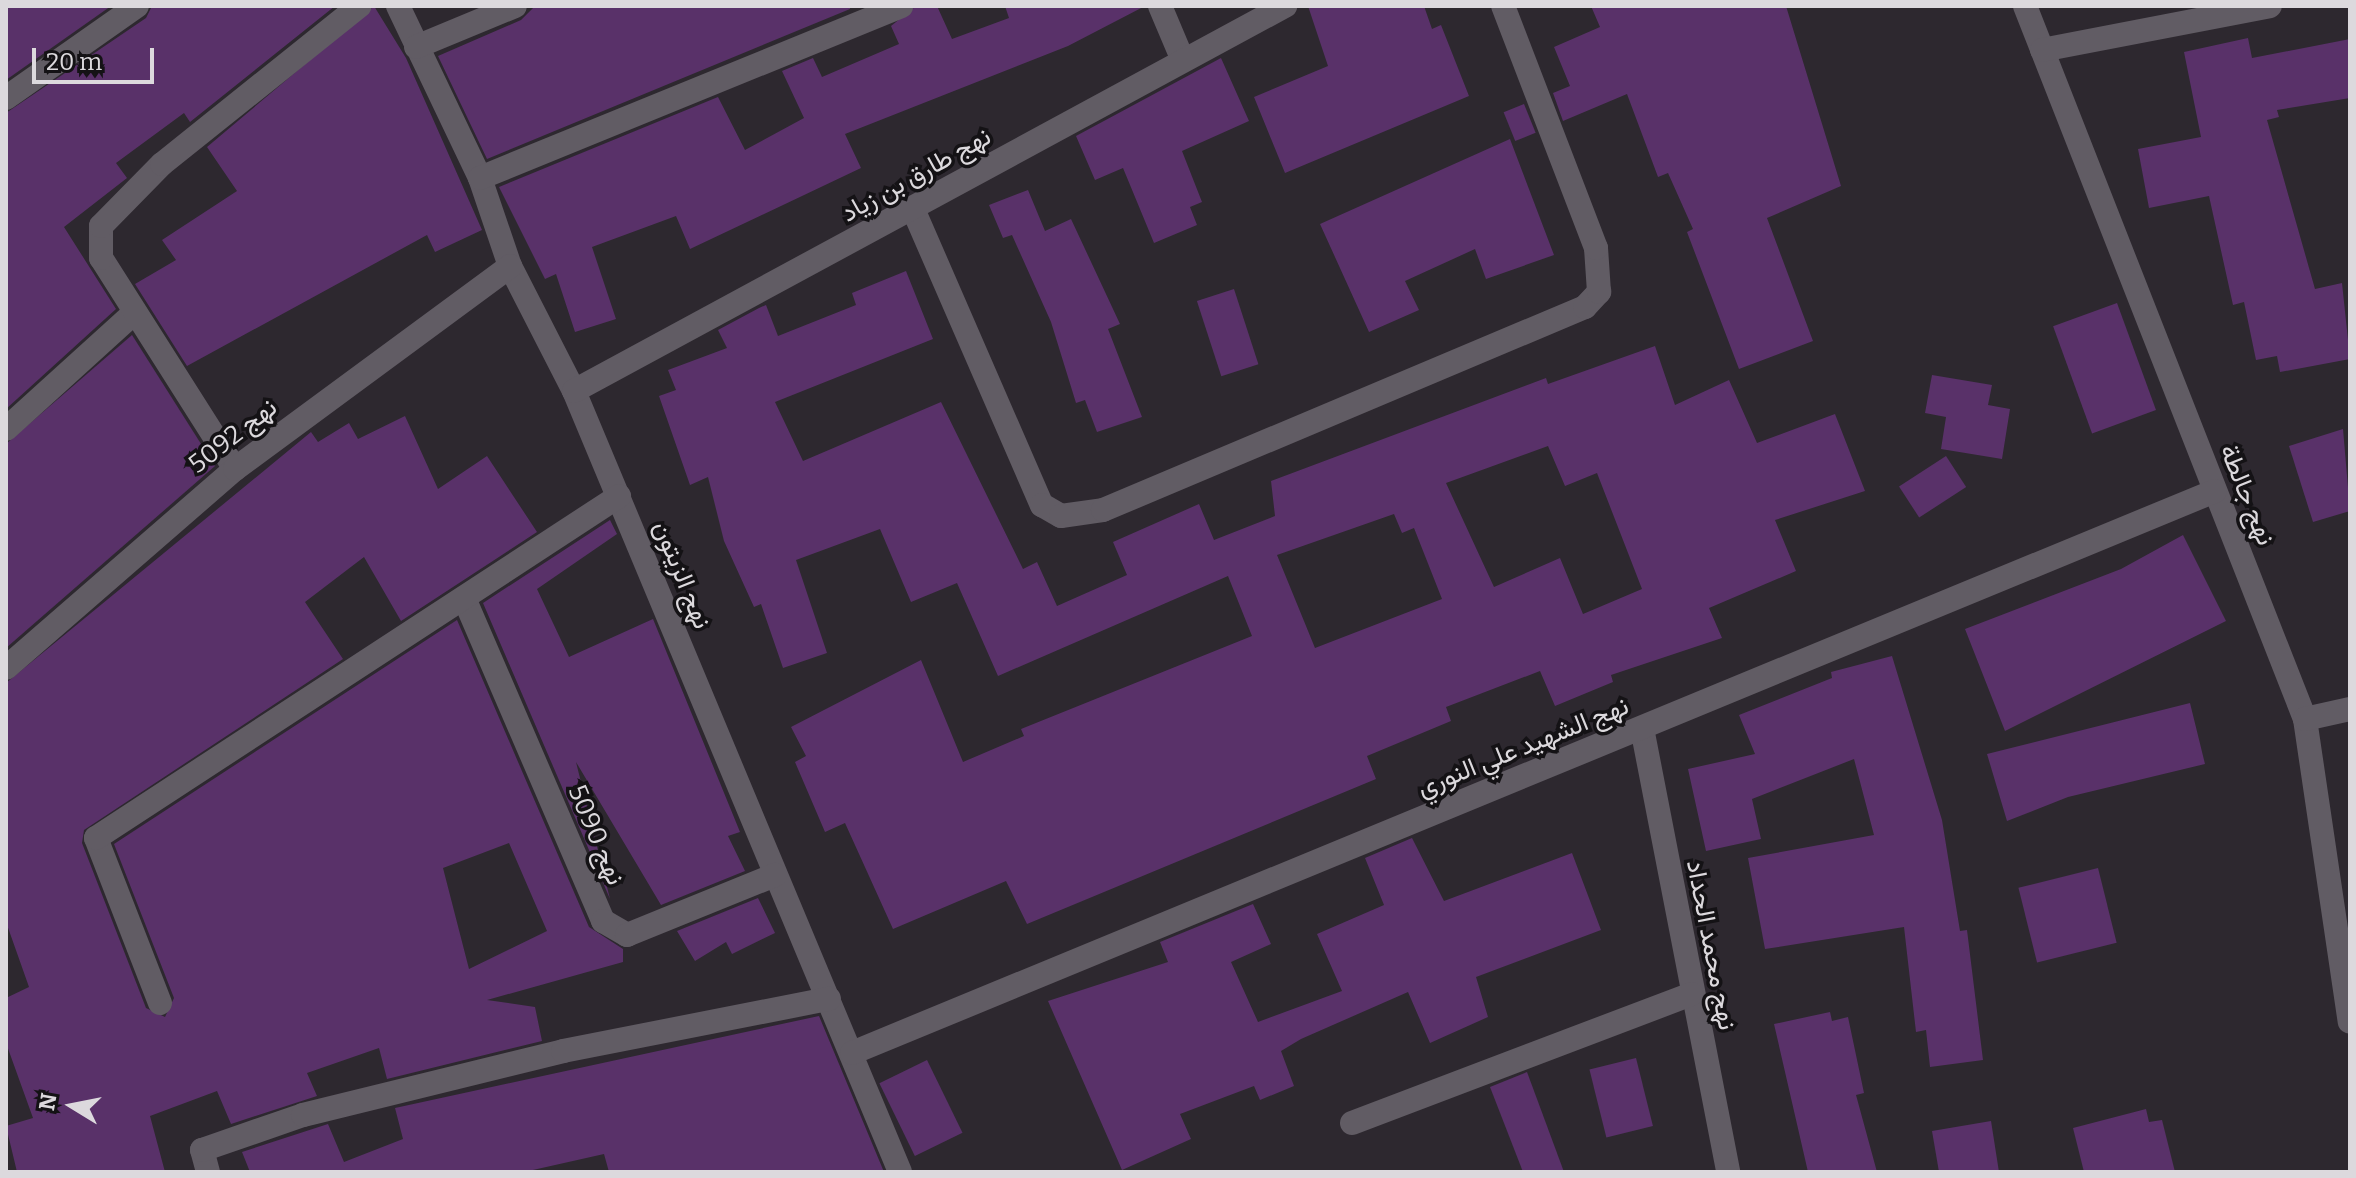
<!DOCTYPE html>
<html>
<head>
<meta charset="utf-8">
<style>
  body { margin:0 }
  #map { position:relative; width:2356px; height:1178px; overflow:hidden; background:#2d282f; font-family:Bitter,Vazirmatn,serif }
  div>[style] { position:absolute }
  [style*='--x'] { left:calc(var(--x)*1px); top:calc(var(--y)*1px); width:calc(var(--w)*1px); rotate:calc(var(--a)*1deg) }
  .building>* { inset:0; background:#593169; transform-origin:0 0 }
  .street>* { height:24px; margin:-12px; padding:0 12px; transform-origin:12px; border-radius:12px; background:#615c64 }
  span { translate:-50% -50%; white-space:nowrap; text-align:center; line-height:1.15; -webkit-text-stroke:7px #141215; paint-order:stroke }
  .street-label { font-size:26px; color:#dcd9dd }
  .frame { position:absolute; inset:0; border:8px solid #dcd9dd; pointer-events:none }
  .north { position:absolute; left:32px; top:1066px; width:80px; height:80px; -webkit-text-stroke:6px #141215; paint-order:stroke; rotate:280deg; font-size:22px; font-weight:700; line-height:32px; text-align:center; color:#dcd9dd }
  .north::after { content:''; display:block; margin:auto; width:28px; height:36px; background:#dcd9dd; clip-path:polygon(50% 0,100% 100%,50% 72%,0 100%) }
  .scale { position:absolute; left:32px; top:48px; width:122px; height:36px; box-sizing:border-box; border:4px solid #dcd9dd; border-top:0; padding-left:10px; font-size:24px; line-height:28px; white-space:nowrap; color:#dcd9dd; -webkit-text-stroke:6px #141215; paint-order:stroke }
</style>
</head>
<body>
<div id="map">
  <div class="building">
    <i style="clip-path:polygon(6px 6px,111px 6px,6px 80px)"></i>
    <i style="clip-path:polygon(152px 6px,335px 6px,190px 122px,184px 113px,116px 163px,127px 178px,64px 227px,116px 309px,6px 409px,6px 113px,146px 18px)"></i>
    <i style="clip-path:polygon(374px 6px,406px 58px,482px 230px,435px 252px,427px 235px,187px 366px,135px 284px,176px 260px,162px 240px,237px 191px,207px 147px)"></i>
    <i style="clip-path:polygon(535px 6px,850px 6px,850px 9px,487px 159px,438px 56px,521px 20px)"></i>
    <i style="clip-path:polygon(916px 6px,937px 6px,952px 39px,1009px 18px,1005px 6px,1145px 6px,1068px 46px,845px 134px,861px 168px,690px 249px,676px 216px,592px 247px,616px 319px,575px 332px,556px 274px,545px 279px,499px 187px,718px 97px,745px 150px,804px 118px,782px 71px,813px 58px,822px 77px,899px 44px,891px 26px)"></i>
    <i style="clip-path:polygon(1308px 6px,1424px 6px,1432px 29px,1441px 25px,1469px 96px,1285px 173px,1254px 97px,1328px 66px)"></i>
    <i style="clip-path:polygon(1591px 6px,1786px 6px,1841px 186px,1767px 218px,1813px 341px,1739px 369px,1687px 232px,1693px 229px,1668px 173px,1658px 177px,1627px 94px,1563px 121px,1553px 93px,1570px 86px,1554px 47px,1600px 27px)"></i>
    <i style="clip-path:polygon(2248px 38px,2252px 58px,2350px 39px,2350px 98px,2277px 110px,2279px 117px,2267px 120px,2315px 289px,2342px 283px,2350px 359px,2280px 372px,2277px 356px,2256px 360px,2244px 302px,2233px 305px,2209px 196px,2149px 208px,2138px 149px,2201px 137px,2184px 52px)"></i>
    <i style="clip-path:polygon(1221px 58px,1249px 121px,1182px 151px,1202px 202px,1190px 207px,1197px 225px,1154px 243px,1123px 168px,1095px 180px,1076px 136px)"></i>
    <i style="left:1524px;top:104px;width:31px;height:22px;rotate:68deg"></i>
    <i style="clip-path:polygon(1510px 139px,1554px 255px,1486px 279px,1475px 249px,1405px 281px,1419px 310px,1369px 332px,1320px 224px)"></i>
    <i style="clip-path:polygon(1028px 190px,1045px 231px,1071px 219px,1120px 324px,1108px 329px,1142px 417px,1097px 432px,1085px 400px,1076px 403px,1051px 322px,1012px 235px,1003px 238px,989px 205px)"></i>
    <i style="clip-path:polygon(evenodd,906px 271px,933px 339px,775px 402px,803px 461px,941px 402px,1023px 569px,1037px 562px,1057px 606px,1127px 575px,1113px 542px,1199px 504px,1214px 540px,1275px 516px,1271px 481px,1546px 378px,1548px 384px,1655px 346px,1675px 405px,1729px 380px,1757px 443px,1835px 414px,1865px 491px,1775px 520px,1796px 571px,1709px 608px,1722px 638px,1611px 675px,1613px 682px,1555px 706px,1540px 671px,1446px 707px,1451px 721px,1367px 756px,1376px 779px,1027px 924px,1006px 881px,893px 929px,845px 823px,825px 832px,795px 762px,806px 756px,791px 727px,921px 660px,963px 762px,1024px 736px,1021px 729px,1252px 636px,1228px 576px,998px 676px,957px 583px,911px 602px,880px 529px,796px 560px,827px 653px,783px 668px,761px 604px,754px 607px,724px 541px,708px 477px,690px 485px,659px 396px,676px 390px,668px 370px,727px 348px,718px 330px,759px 308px,766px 305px,778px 336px,856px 305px,852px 293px,906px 271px,1548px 446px,1565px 486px,1597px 473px,1642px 589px,1583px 614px,1560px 558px,1494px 587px,1446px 483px,1548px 446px,906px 271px,1394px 514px,1402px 533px,1414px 528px,1442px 599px,1315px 648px,1277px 555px,1394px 514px)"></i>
    <i style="left:1234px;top:289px;width:79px;height:39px;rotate:72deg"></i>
    <i style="left:2117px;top:303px;width:114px;height:68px;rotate:70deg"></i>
    <i style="clip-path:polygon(132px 335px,215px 466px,6px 648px,6px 444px)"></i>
    <i style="clip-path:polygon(1932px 375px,1992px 385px,1988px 405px,2010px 409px,2002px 459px,1941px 449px,1946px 417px,1925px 413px)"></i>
    <i style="clip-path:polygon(evenodd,405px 416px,438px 489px,487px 456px,537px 532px,401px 621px,364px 557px,305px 602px,343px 659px,84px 830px,82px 843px,146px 1008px,165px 1017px,174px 998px,114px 844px,457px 620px,589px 927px,623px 949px,623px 962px,487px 1000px,535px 1007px,542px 1041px,387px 1079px,379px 1048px,307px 1073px,317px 1096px,231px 1124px,217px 1091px,150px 1116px,165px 1172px,17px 1172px,6px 1126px,33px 1118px,6px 1043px,6px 998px,29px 987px,6px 922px,6px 683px,311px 432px,318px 442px,349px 423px,358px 439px,405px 416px,509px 843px,547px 931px,469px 969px,443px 868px,509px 843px)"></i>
    <i style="clip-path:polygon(2343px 429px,2350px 511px,2313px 522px,2289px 446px)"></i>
    <i style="left:1946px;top:456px;width:37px;height:56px;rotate:57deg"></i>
    <i style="clip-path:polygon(610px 520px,617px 534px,537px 589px,569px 657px,653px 619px,740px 832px,728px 836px,745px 871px,661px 905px,576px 762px,610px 899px,483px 603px)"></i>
    <i style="clip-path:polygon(2183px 535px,2226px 621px,2005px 731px,1965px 629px,2121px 569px)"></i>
    <i style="clip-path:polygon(1892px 656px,1942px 820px,1960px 931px,1967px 930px,1983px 1060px,1930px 1067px,1926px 1030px,1916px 1032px,1904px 927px,1765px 949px,1748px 858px,1874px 835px,1854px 759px,1752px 799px,1761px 839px,1706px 851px,1688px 769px,1755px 754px,1739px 715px,1832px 678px,1831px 672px)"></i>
    <i style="clip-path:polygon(2190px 703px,2205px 764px,2068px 797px,2007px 821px,1987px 754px)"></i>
    <i style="clip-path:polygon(1412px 838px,1444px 901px,1572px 853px,1601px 930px,1476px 977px,1488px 1017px,1430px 1043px,1408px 992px,1301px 1039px,1281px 1051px,1294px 1086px,1260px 1100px,1254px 1086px,1180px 1114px,1191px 1139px,1122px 1170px,1048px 1001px,1168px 962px,1160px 942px,1253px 904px,1271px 944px,1231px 962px,1258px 1022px,1342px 991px,1317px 934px,1384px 905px,1365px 858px)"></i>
    <i style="left:2098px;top:868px;width:77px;height:82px;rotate:76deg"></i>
    <i style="clip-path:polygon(758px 898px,775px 933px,732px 954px,726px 942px,695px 961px,677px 931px)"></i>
    <i style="clip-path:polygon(1830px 1012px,1832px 1021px,1848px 1017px,1864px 1093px,1856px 1095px,1877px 1172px,1808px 1172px,1774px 1024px)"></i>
    <i style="clip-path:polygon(819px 1016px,884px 1172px,609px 1172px,604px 1154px,524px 1172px,250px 1172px,242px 1152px,328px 1124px,344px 1162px,403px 1139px,395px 1108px)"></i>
    <i style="left:1636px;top:1058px;width:70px;height:48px;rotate:76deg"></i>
    <i style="left:927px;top:1060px;width:81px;height:53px;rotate:64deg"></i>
    <i style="clip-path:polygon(1527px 1072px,1564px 1172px,1523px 1172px,1490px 1087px)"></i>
    <i style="clip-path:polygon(2146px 1109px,2149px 1122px,2162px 1120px,2175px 1172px,2084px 1172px,2073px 1128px)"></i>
    <i style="clip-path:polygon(1991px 1121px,1999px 1172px,1939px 1172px,1932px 1131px)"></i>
  </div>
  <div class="street">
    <i style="--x:398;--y:6;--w:191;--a:64.5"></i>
    <i style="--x:480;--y:178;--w:93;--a:71.2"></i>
    <i style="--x:510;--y:266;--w:140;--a:62.9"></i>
    <i style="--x:574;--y:391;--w:846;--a:67.34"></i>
    <i style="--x:1160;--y:6;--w:56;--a:67.1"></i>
    <i style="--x:2025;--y:6;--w:766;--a:68.56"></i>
    <i style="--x:2305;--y:719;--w:306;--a:81.6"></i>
    <i style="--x:416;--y:47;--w:107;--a:-22.5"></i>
    <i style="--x:2042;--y:50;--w:232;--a:-10.9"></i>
    <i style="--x:6;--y:98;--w:160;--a:-35.1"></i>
    <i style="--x:480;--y:178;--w:455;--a:-22.2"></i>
    <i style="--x:913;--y:209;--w:323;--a:66.5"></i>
    <i style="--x:1042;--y:505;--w:22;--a:30"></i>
    <i style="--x:1061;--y:516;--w:42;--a:-8.1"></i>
    <i style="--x:1103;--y:510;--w:523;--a:-22.84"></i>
    <i style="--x:1585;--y:307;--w:21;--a:-47"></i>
    <i style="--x:1599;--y:292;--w:44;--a:-93.9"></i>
    <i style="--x:1596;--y:248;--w:259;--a:-111"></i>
    <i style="--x:574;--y:391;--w:809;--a:-28.44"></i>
    <i style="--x:6;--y:429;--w:174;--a:-42.2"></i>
    <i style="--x:235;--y:469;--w:250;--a:-122.4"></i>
    <i style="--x:101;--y:258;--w:32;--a:-90"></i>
    <i style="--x:101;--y:226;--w:87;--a:-45.5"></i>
    <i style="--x:162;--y:164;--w:253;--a:-38.7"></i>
    <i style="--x:464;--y:598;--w:352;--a:66.7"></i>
    <i style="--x:603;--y:921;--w:28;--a:30"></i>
    <i style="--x:627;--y:935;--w:160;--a:-22.1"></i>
    <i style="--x:6;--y:668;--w:303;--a:-41"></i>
    <i style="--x:235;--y:469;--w:342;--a:-36.4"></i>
    <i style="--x:2305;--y:719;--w:46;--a:-12.5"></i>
    <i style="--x:1642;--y:728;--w:452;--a:79"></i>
    <i style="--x:160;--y:1003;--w:177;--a:-111.2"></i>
    <i style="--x:96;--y:838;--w:625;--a:-33.18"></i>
    <i style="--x:852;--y:1053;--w:1474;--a:-22.41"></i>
    <i style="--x:1352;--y:1123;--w:363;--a:-20.8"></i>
    <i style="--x:208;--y:1172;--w:23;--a:-105"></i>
    <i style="--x:202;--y:1150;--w:107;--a:-19.1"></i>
    <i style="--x:303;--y:1115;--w:268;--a:-13.8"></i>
    <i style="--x:563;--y:1051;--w:271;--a:-11.1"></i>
  </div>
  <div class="street-label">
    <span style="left:916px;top:175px;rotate:-29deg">نهج طارق بن زياد</span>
    <span style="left:233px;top:436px;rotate:-38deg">نهج 5092</span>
    <span style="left:2247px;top:495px;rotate:68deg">نهج جالطة</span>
    <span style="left:682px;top:575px;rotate:68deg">نهج الزيتون</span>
    <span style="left:1523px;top:747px;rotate:-22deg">نهج الشهيد علي النوري</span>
    <span style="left:596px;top:835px;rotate:67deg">نهج 5090</span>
    <span style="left:1711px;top:945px;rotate:79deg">نهج محمد الحداد</span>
  </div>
  <div class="frame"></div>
  <div class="north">N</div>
  <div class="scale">20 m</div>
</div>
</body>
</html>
